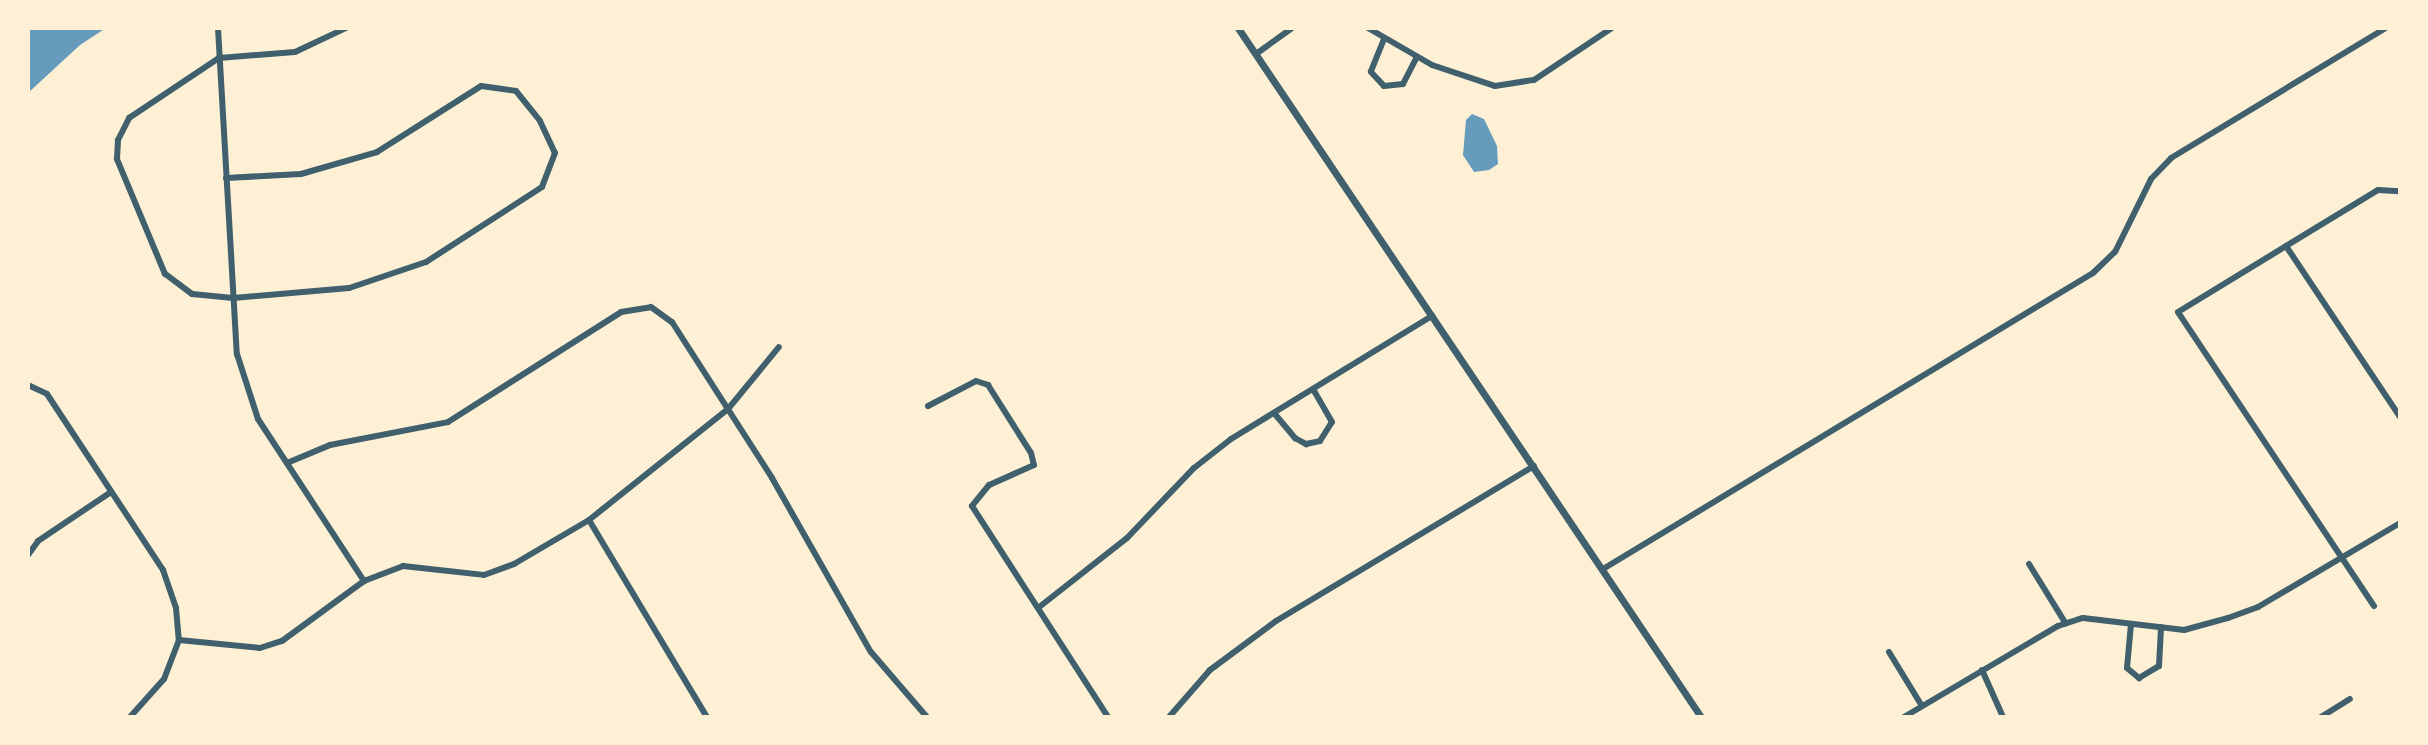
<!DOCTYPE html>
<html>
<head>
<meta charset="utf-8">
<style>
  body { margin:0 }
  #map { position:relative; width:2428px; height:745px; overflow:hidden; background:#fdf0d5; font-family:Lato,sans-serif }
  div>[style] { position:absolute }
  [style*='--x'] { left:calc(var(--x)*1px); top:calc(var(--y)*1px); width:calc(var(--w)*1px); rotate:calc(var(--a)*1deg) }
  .water>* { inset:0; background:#669bbc }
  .minor>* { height:6px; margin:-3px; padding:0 3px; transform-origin:3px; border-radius:3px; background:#3f606c }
  .tertiary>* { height:7px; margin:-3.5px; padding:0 3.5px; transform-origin:3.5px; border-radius:3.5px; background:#3f606c }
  span { translate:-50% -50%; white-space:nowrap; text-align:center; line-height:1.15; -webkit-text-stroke:7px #fdf0d5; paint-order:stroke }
  .frame { position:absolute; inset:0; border:30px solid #fdf0d5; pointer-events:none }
</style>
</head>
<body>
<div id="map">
  <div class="water">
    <i style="clip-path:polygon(28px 28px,106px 28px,80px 45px,28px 93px)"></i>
    <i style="clip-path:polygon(1472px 114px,1484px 119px,1497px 146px,1498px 164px,1489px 170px,1474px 172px,1463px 155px,1466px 120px)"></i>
  </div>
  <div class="minor">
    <i style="--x:218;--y:28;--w:327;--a:86.7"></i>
    <i style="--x:237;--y:354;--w:68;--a:72.1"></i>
    <i style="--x:258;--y:419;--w:194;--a:56.8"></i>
    <i style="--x:1368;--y:28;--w:74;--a:30"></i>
    <i style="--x:1432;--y:65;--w:66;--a:18.4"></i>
    <i style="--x:1495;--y:86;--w:39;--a:-9"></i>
    <i style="--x:1534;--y:80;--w:94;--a:-33.7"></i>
    <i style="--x:1384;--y:39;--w:35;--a:112"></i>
    <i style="--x:1371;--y:72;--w:19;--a:47"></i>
    <i style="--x:1384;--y:86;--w:19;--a:-6"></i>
    <i style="--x:1403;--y:84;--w:30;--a:-63"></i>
    <i style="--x:1256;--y:54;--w:44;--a:-35.8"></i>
    <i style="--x:226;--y:178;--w:75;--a:-3.1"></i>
    <i style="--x:301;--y:174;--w:79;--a:-16.1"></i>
    <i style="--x:377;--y:152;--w:123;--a:-32.4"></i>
    <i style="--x:481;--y:86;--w:35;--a:8"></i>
    <i style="--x:516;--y:91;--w:38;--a:51"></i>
    <i style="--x:540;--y:121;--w:35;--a:65"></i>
    <i style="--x:555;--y:153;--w:36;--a:111"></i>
    <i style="--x:542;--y:187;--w:138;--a:147.1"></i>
    <i style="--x:426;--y:262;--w:81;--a:161.3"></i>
    <i style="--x:349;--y:288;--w:116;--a:175.1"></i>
    <i style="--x:233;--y:298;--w:41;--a:-174.4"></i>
    <i style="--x:192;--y:294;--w:34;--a:-143"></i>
    <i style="--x:165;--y:274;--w:125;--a:-112.7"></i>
    <i style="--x:117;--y:159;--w:19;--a:-87"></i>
    <i style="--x:118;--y:140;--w:25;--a:-63"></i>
    <i style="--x:129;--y:118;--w:108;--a:-33.7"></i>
    <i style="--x:219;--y:58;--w:76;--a:-4.5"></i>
    <i style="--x:295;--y:52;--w:56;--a:-25.2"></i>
    <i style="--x:2286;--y:246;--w:206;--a:56.3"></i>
    <i style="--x:28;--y:385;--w:21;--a:25"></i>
    <i style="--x:47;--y:394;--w:211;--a:56.6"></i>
    <i style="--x:163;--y:570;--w:40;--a:71.1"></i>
    <i style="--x:176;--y:608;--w:32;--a:85"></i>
    <i style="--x:179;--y:640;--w:42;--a:111"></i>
    <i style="--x:164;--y:679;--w:51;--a:131.8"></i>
    <i style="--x:928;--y:406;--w:54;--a:-27.5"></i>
    <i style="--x:976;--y:381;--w:13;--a:18"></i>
    <i style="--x:988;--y:385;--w:80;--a:57.7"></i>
    <i style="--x:1031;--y:453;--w:12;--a:76"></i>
    <i style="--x:1034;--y:465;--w:49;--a:156"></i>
    <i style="--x:989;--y:485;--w:27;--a:129"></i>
    <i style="--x:972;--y:506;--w:251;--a:57.2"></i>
    <i style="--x:1274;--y:413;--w:33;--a:50"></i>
    <i style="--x:1295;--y:438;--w:13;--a:29"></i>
    <i style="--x:1306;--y:444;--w:14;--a:-12"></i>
    <i style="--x:1320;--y:441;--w:22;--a:-58"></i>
    <i style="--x:1332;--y:422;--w:38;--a:-120"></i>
    <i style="--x:287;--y:463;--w:47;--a:-22.7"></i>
    <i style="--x:330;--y:445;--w:120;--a:-11"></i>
    <i style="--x:448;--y:422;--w:205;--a:-32.4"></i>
    <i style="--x:621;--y:312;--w:30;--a:-9"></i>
    <i style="--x:651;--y:307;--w:26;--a:36"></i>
    <i style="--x:672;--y:322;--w:185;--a:57.3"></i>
    <i style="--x:772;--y:478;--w:200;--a:60.4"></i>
    <i style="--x:871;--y:652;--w:86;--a:49.3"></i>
    <i style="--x:589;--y:520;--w:230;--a:59.1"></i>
    <i style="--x:28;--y:555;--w:17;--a:-54"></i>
    <i style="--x:38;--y:541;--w:88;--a:-33.9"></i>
    <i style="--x:2029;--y:564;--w:70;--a:58.3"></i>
    <i style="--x:1603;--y:569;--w:572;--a:-31.14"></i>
    <i style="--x:2093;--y:273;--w:30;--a:-44"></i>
    <i style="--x:2115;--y:252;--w:81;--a:-63.7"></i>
    <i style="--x:2151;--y:179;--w:29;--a:-46"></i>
    <i style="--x:2171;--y:158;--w:251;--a:-31.2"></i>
    <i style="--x:2374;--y:606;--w:353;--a:-123.7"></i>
    <i style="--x:2178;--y:312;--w:234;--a:-31.4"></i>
    <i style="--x:2378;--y:190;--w:22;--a:3"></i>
    <i style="--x:1038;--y:608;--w:113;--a:-38.2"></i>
    <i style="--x:1127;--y:538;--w:97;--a:-46.3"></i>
    <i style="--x:1194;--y:468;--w:47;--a:-38.1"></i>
    <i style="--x:1231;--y:439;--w:236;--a:-31.5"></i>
    <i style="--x:2131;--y:624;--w:44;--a:95.2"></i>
    <i style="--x:2127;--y:668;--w:16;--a:40"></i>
    <i style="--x:2139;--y:678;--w:23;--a:-31"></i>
    <i style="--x:2159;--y:666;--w:39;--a:-87"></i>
    <i style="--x:179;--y:640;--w:81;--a:5.6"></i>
    <i style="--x:260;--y:648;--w:23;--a:-18"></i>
    <i style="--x:282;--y:641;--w:102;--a:-36.2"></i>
    <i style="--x:364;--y:581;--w:42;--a:-21"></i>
    <i style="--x:403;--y:566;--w:81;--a:6.3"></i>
    <i style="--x:484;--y:575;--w:32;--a:-20"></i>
    <i style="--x:514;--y:564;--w:87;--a:-30.4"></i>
    <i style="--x:589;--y:520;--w:178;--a:-38.6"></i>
    <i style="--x:728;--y:409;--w:80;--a:-50.6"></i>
    <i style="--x:1889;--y:652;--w:63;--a:58.6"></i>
    <i style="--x:1982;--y:670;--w:51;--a:65.9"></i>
    <i style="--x:1169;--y:717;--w:62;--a:-48.9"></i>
    <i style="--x:1210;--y:670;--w:82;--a:-36.6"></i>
    <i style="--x:1276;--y:621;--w:301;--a:-31"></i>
    <i style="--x:1904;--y:717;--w:179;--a:-30.6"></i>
    <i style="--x:2058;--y:626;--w:26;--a:-18"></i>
    <i style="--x:2083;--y:618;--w:102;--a:6.8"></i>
    <i style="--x:2184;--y:630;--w:46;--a:-15.3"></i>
    <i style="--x:2228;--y:618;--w:32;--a:-20"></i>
    <i style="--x:2258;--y:607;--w:165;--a:-30.6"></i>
    <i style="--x:2321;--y:717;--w:34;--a:-32"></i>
  </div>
  <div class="tertiary">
    <i style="--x:1238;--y:28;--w:830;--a:56.1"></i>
  </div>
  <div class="frame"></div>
</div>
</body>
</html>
